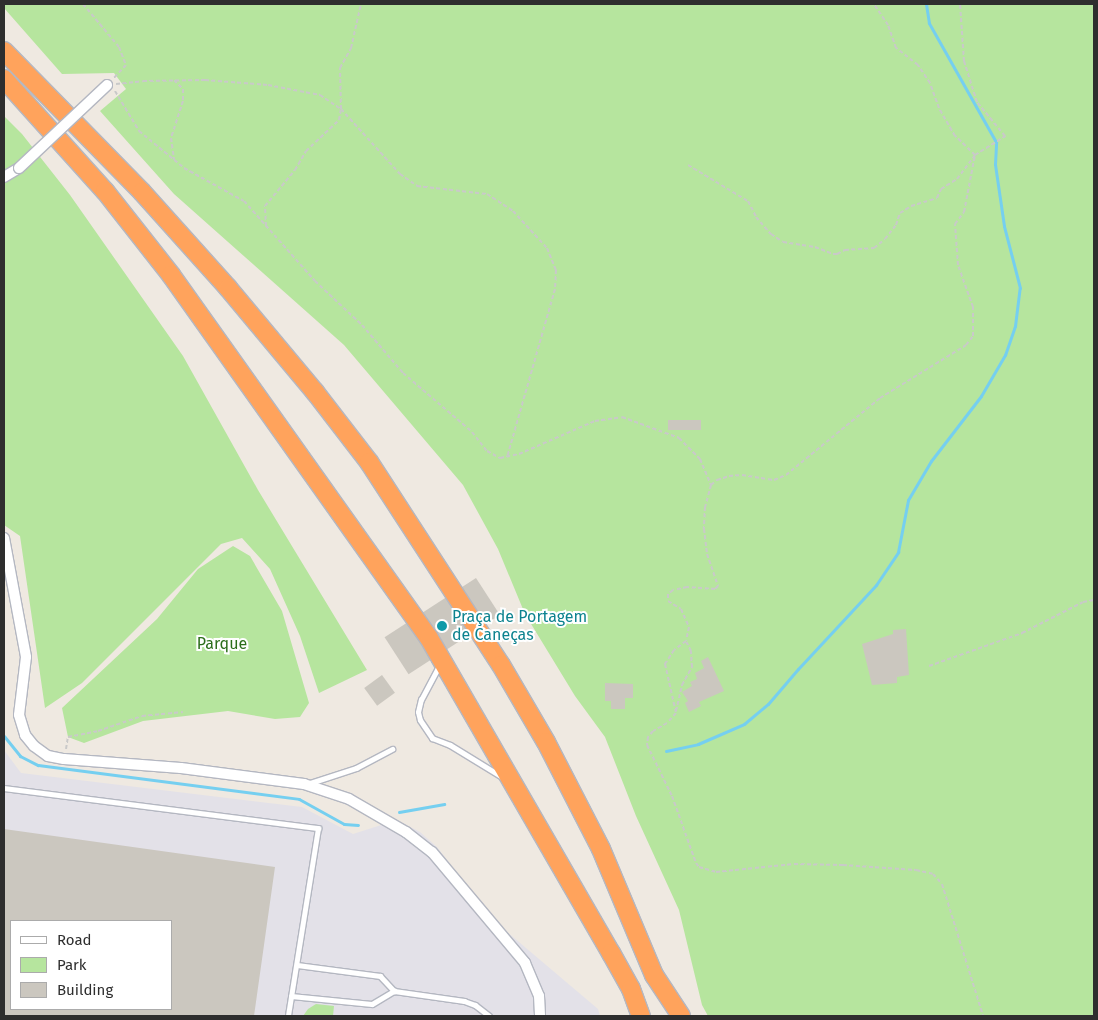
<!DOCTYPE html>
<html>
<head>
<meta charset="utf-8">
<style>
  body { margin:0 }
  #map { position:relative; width:1098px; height:1020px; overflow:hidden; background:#efe9e1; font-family:"Fira Sans",sans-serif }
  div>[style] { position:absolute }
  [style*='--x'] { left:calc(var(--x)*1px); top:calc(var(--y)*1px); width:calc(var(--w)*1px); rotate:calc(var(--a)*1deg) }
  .industrial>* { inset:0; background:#e3e1e8 }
  .green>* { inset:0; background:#b6e59e }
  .stream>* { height:3px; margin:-1.5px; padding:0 1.5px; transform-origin:1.5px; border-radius:1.5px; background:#75cff0 }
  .building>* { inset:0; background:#cbc7bf; transform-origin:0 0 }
  .path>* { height:2px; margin-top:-1px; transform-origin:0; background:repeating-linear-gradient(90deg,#c9c9c9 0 4px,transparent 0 6.5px) }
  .roads { filter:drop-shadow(1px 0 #b4b7c1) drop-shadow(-1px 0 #b4b7c1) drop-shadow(0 1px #b4b7c1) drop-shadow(0 -1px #b4b7c1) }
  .lane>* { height:5px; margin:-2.5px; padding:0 2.5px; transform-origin:2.5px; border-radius:2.5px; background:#fff }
  .street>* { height:10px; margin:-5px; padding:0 5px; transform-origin:5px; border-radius:5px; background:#fff }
  .highway>* { height:18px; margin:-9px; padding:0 9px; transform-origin:9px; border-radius:9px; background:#ffa35c }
  .bridges { filter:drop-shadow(1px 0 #b4b7c1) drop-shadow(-1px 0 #b4b7c1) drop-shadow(0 1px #b4b7c1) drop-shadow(0 -1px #b4b7c1) }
  .street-bridge>* { height:10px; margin:-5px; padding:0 5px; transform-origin:5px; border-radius:5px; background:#fff }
  .dots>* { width:14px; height:14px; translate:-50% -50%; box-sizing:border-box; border:2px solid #fff; border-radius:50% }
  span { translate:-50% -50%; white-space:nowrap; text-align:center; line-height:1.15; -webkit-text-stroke:4px #fff; paint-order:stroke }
  .culture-label { font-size:16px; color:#0d838f }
  .left { translate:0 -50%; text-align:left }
  .park-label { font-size:16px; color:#2c6e1b }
  .frame { position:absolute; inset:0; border:5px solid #2e2e2e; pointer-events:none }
  .legend { position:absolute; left:10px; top:920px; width:162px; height:90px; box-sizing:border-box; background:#fff; border:1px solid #ababab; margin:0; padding:6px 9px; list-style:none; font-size:15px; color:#2e2e2e }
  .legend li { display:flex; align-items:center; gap:10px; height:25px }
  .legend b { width:25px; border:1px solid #ababab }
</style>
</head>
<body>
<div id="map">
  <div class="industrial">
    <i style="clip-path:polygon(evenodd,4px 750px,21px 773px,302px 807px,353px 834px,397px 820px,420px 832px,437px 847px,494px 921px,598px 1009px,600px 1016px,4px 1016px,4px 750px,11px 921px,171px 921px,171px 1009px,11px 1009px,11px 921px)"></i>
  </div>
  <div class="green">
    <i style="clip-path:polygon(4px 4px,1094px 4px,1094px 1016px,708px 1016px,702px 1005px,679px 910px,636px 816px,605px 737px,575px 696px,525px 614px,498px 549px,463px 485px,344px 345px,174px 194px,100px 111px,126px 89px,114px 73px,62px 74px,4px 8px)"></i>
    <i style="clip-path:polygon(4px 116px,22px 134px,70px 195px,183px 356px,258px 490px,367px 670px,319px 693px,300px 636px,270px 569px,242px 538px,221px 544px,82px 683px,45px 708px,20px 536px,4px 525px)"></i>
    <i style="clip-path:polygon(233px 546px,250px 556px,282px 611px,309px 703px,300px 717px,275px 719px,228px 711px,143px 721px,84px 743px,68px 737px,62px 708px,157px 619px,198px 569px)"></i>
    <i style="clip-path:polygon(316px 1004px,334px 1006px,333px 1016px,303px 1016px,308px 1009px)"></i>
  </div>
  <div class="stream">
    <i style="--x:4;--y:736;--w:26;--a:51"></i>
    <i style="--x:20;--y:756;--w:20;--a:27"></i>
    <i style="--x:38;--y:765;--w:263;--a:7.4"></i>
    <i style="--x:299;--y:799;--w:51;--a:29.1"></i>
    <i style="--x:344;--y:824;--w:14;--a:4"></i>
    <i style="--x:666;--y:751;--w:33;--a:-12"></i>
    <i style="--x:698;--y:744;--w:50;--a:-23.5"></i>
    <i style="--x:744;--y:724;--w:31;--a:-40"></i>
    <i style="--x:768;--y:704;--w:46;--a:-49.4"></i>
    <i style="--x:798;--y:669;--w:115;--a:-47.1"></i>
    <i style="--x:876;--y:585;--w:40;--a:-56"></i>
    <i style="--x:898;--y:552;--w:53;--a:-79.1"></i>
    <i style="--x:908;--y:500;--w:45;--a:-59.5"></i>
    <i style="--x:931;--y:461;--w:82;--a:-52.4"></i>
    <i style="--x:981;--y:396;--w:48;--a:-59.7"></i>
    <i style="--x:1005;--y:355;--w:31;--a:-71"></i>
    <i style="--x:1015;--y:326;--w:38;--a:-83"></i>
    <i style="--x:1020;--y:288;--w:64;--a:-104.5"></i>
    <i style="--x:1004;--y:226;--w:63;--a:-98.3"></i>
    <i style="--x:995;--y:164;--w:22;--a:-87"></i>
    <i style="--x:996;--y:142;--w:137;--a:-119.4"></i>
    <i style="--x:929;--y:23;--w:19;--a:-99"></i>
    <i style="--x:399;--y:812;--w:46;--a:-10.1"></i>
  </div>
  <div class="building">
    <i style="left:701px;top:420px;width:10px;height:33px;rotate:90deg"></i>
    <i style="left:476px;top:578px;width:44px;height:109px;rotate:57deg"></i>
    <i style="clip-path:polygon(906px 629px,909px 675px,897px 677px,897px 683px,872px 685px,862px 644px,893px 634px,893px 630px)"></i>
    <i style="clip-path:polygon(708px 657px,724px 691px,699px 702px,701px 706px,689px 712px,685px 703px,688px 701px,682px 692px,692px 686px,690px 682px,697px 679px,695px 673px,704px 668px,701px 661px)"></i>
    <i style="left:382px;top:675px;width:22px;height:22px;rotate:54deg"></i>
    <i style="clip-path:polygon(605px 683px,633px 684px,633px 698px,625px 698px,625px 709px,611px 709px,611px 701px,605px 701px)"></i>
    <i style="clip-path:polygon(evenodd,4px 829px,275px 867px,254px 1016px,4px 1016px,4px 829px,11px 921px,171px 921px,171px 1009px,11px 1009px,11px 921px)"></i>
  </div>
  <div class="path">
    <i style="--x:83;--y:4;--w:56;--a:50.1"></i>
    <i style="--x:119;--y:47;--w:19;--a:69"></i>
    <i style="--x:126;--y:65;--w:18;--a:133"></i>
    <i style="--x:174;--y:80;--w:13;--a:45"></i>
    <i style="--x:183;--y:89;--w:12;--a:90"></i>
    <i style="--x:183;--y:101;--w:39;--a:108"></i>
    <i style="--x:171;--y:138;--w:22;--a:82"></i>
    <i style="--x:116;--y:84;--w:27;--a:-6"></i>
    <i style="--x:143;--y:81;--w:62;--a:-0.9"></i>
    <i style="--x:205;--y:80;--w:63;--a:4.5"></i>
    <i style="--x:268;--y:85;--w:53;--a:10.9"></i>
    <i style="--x:320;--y:95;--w:25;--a:34"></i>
    <i style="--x:341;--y:109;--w:88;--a:47.8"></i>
    <i style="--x:400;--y:174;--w:21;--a:35"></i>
    <i style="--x:417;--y:186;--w:70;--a:6.5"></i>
    <i style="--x:487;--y:194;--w:31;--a:33"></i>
    <i style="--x:513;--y:211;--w:50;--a:47.4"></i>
    <i style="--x:547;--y:248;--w:24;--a:68"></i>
    <i style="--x:556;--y:270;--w:19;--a:93"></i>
    <i style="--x:555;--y:289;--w:175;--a:105.9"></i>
    <i style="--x:115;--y:91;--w:47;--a:59"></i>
    <i style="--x:139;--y:131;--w:58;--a:39.4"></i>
    <i style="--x:184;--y:168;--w:68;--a:28.8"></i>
    <i style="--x:244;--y:201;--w:107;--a:48.4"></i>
    <i style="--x:315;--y:281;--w:64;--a:43.1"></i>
    <i style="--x:362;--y:325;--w:63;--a:49.5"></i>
    <i style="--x:403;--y:373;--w:91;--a:40.5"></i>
    <i style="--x:472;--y:432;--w:24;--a:52"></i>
    <i style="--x:487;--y:451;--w:15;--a:28"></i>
    <i style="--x:500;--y:458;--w:19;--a:-12"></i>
    <i style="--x:519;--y:454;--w:83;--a:-23.5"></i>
    <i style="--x:595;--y:421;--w:27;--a:-8"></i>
    <i style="--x:622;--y:417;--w:61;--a:20.2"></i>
    <i style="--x:679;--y:438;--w:30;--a:45"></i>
    <i style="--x:700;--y:459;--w:28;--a:67"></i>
    <i style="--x:711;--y:485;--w:8;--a:-40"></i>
    <i style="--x:717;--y:480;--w:13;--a:-18"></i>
    <i style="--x:729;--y:476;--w:13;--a:-4"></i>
    <i style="--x:742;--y:475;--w:32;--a:9"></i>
    <i style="--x:774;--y:480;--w:13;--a:-23"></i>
    <i style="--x:786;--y:475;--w:122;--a:-39.3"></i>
    <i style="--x:880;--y:398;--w:101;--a:-31.6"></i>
    <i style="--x:966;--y:345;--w:11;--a:-52"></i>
    <i style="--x:973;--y:336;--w:29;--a:-90"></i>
    <i style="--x:973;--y:307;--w:45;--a:-109.7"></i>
    <i style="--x:958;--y:265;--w:41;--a:-94.2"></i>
    <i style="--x:955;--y:224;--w:15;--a:-53"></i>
    <i style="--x:964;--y:212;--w:58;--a:-79.1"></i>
    <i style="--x:975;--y:155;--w:36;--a:-32"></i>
    <i style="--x:1005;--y:136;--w:44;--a:-129.5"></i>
    <i style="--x:977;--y:102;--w:43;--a:-107.6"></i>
    <i style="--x:964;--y:61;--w:57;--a:-94"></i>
    <i style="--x:688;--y:165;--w:70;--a:31"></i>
    <i style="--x:748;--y:201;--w:18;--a:63"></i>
    <i style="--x:756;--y:217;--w:23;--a:49"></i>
    <i style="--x:771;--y:234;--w:14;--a:34"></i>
    <i style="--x:783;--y:242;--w:32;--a:9"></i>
    <i style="--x:815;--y:247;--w:19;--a:21"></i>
    <i style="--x:833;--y:254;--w:4;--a:0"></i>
    <i style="--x:837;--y:254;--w:9;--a:-27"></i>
    <i style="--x:845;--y:250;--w:29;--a:-4"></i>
    <i style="--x:874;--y:248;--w:14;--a:-39"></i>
    <i style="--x:885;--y:239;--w:18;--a:-52"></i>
    <i style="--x:896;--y:225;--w:13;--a:-72"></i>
    <i style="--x:900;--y:213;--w:13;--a:-32"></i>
    <i style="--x:911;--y:206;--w:27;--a:-17"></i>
    <i style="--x:937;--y:198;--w:10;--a:-66"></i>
    <i style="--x:941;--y:189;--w:19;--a:-32"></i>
    <i style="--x:957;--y:179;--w:30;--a:-53"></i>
    <i style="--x:975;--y:155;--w:28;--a:-136"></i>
    <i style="--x:955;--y:136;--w:32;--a:-120"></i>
    <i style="--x:939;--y:108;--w:27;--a:-110"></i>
    <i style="--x:930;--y:83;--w:22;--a:-124"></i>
    <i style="--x:918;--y:65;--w:28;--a:-142"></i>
    <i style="--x:896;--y:48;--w:24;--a:-109"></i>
    <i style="--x:888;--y:25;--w:25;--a:-124"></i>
    <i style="--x:266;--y:226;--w:20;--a:-93"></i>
    <i style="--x:265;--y:206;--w:47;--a:-50.2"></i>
    <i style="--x:295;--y:170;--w:22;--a:-60"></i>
    <i style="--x:306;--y:151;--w:45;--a:-43.2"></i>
    <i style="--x:339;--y:120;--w:11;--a:-80"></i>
    <i style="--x:341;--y:109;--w:41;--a:-91.4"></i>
    <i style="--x:340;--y:68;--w:23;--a:-61"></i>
    <i style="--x:351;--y:48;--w:45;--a:-77.2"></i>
    <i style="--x:711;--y:485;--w:23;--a:105"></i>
    <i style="--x:705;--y:507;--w:22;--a:93"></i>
    <i style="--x:704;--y:529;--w:25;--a:83"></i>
    <i style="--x:707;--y:554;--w:34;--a:71"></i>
    <i style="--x:718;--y:586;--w:4;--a:135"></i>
    <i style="--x:715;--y:589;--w:28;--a:-176"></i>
    <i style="--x:687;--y:587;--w:14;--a:168"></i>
    <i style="--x:673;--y:590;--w:6;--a:141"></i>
    <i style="--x:668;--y:594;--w:7;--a:90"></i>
    <i style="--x:668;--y:601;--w:15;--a:32"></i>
    <i style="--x:681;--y:609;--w:20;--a:66"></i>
    <i style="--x:689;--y:627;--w:14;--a:102"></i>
    <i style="--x:686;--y:641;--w:15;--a:143"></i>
    <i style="--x:674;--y:650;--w:17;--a:123"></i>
    <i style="--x:665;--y:664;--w:50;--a:77.3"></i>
    <i style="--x:676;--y:713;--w:13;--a:132"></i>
    <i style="--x:667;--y:723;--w:16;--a:150"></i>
    <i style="--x:653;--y:731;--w:8;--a:130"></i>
    <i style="--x:648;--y:737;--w:8;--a:97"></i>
    <i style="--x:647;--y:745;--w:57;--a:63.9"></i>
    <i style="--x:672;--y:796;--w:71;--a:70.3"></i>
    <i style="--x:696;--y:863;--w:5;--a:53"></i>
    <i style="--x:699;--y:867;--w:18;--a:16"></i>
    <i style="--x:716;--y:872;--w:78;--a:-5.9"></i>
    <i style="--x:794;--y:864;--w:49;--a:1.2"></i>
    <i style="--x:843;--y:865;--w:73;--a:3.9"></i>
    <i style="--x:916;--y:870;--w:17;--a:13"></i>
    <i style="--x:933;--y:874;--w:13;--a:48"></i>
    <i style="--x:942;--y:884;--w:138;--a:72.7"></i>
    <i style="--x:929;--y:666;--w:99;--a:-19.5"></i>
    <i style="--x:1022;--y:633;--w:68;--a:-26.9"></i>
    <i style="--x:1083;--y:602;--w:11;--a:-10"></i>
    <i style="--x:676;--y:711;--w:27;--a:-77"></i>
    <i style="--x:682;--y:685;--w:21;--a:-61"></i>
    <i style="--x:692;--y:667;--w:16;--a:-94"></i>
    <i style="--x:691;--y:651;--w:11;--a:-117"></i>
    <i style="--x:66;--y:749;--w:12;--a:-81"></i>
    <i style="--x:68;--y:737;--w:31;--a:-11"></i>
    <i style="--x:98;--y:731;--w:46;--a:-18.8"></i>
    <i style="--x:142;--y:716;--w:41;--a:-5.6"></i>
  </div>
  <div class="roads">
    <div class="lane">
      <i style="--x:440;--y:664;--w:40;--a:118"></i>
      <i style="--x:421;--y:699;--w:13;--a:103"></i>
      <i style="--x:418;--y:712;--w:8;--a:76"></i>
      <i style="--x:420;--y:720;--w:22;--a:56"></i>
      <i style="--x:432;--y:738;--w:19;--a:21"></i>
      <i style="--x:450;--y:745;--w:61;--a:31.6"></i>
      <i style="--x:307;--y:784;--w:52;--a:-18.1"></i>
      <i style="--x:356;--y:768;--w:41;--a:-27.8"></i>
      <i style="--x:4;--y:788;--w:317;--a:7.3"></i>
      <i style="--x:318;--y:828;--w:190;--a:99.1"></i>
      <i style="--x:297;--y:965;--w:84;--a:7.5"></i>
      <i style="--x:380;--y:976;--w:21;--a:47"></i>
      <i style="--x:394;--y:991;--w:71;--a:8.1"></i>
      <i style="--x:464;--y:1001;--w:12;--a:20"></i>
      <i style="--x:475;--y:1005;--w:18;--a:38"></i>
      <i style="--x:291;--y:996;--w:81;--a:5.6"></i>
      <i style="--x:372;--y:1004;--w:26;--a:-31"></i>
    </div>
    <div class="street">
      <i style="--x:4;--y:177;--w:17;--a:-31"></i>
      <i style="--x:4;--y:538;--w:121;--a:79.5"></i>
      <i style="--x:26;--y:657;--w:58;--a:96.9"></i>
      <i style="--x:19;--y:715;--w:21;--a:73"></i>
      <i style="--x:25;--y:735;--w:14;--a:51"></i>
      <i style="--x:34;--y:746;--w:17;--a:36"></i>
      <i style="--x:48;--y:756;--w:16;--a:11"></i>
      <i style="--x:64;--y:759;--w:117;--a:4.4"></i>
      <i style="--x:181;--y:768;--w:124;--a:7.4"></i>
      <i style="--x:304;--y:784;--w:47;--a:18.4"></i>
      <i style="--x:349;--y:799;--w:66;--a:30.1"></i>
      <i style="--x:406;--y:832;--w:33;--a:38"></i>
      <i style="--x:432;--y:852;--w:145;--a:50"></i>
      <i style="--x:525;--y:963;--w:36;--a:67"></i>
      <i style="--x:539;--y:996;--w:20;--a:87"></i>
    </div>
    <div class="highway">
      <i style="--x:4;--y:51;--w:197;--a:45.6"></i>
      <i style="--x:142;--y:192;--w:129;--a:48.1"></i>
      <i style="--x:228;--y:288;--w:136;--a:50.1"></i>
      <i style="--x:315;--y:392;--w:88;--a:52.4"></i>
      <i style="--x:369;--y:462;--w:242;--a:57"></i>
      <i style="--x:501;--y:665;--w:89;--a:59.7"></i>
      <i style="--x:546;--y:742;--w:120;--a:62.8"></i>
      <i style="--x:601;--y:849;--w:137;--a:67.2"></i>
      <i style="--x:654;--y:975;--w:49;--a:56.6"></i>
      <i style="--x:4;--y:79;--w:151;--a:48"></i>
      <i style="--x:105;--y:191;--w:107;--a:51.8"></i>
      <i style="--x:171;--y:275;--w:445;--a:54.6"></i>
      <i style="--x:429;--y:638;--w:364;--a:60"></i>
      <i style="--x:611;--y:953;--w:41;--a:60.9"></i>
      <i style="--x:631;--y:989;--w:29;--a:70"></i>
    </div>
  </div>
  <div class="bridges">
    <div class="street-bridge">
      <i style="--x:19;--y:168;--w:121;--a:-43.3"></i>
    </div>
  </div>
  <div class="dots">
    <i style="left:442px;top:626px;background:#0f9aa8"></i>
  </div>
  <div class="culture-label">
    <span class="left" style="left:452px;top:626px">Praça de Portagem<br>de Caneças</span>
  </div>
  <div class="park-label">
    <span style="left:222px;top:644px">Parque</span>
  </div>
  <div class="frame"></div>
  <ul class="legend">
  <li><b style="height:6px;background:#fff"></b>Road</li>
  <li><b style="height:14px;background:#b6e59e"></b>Park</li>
  <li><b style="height:14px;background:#cbc7bf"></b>Building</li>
  </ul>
</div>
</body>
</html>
